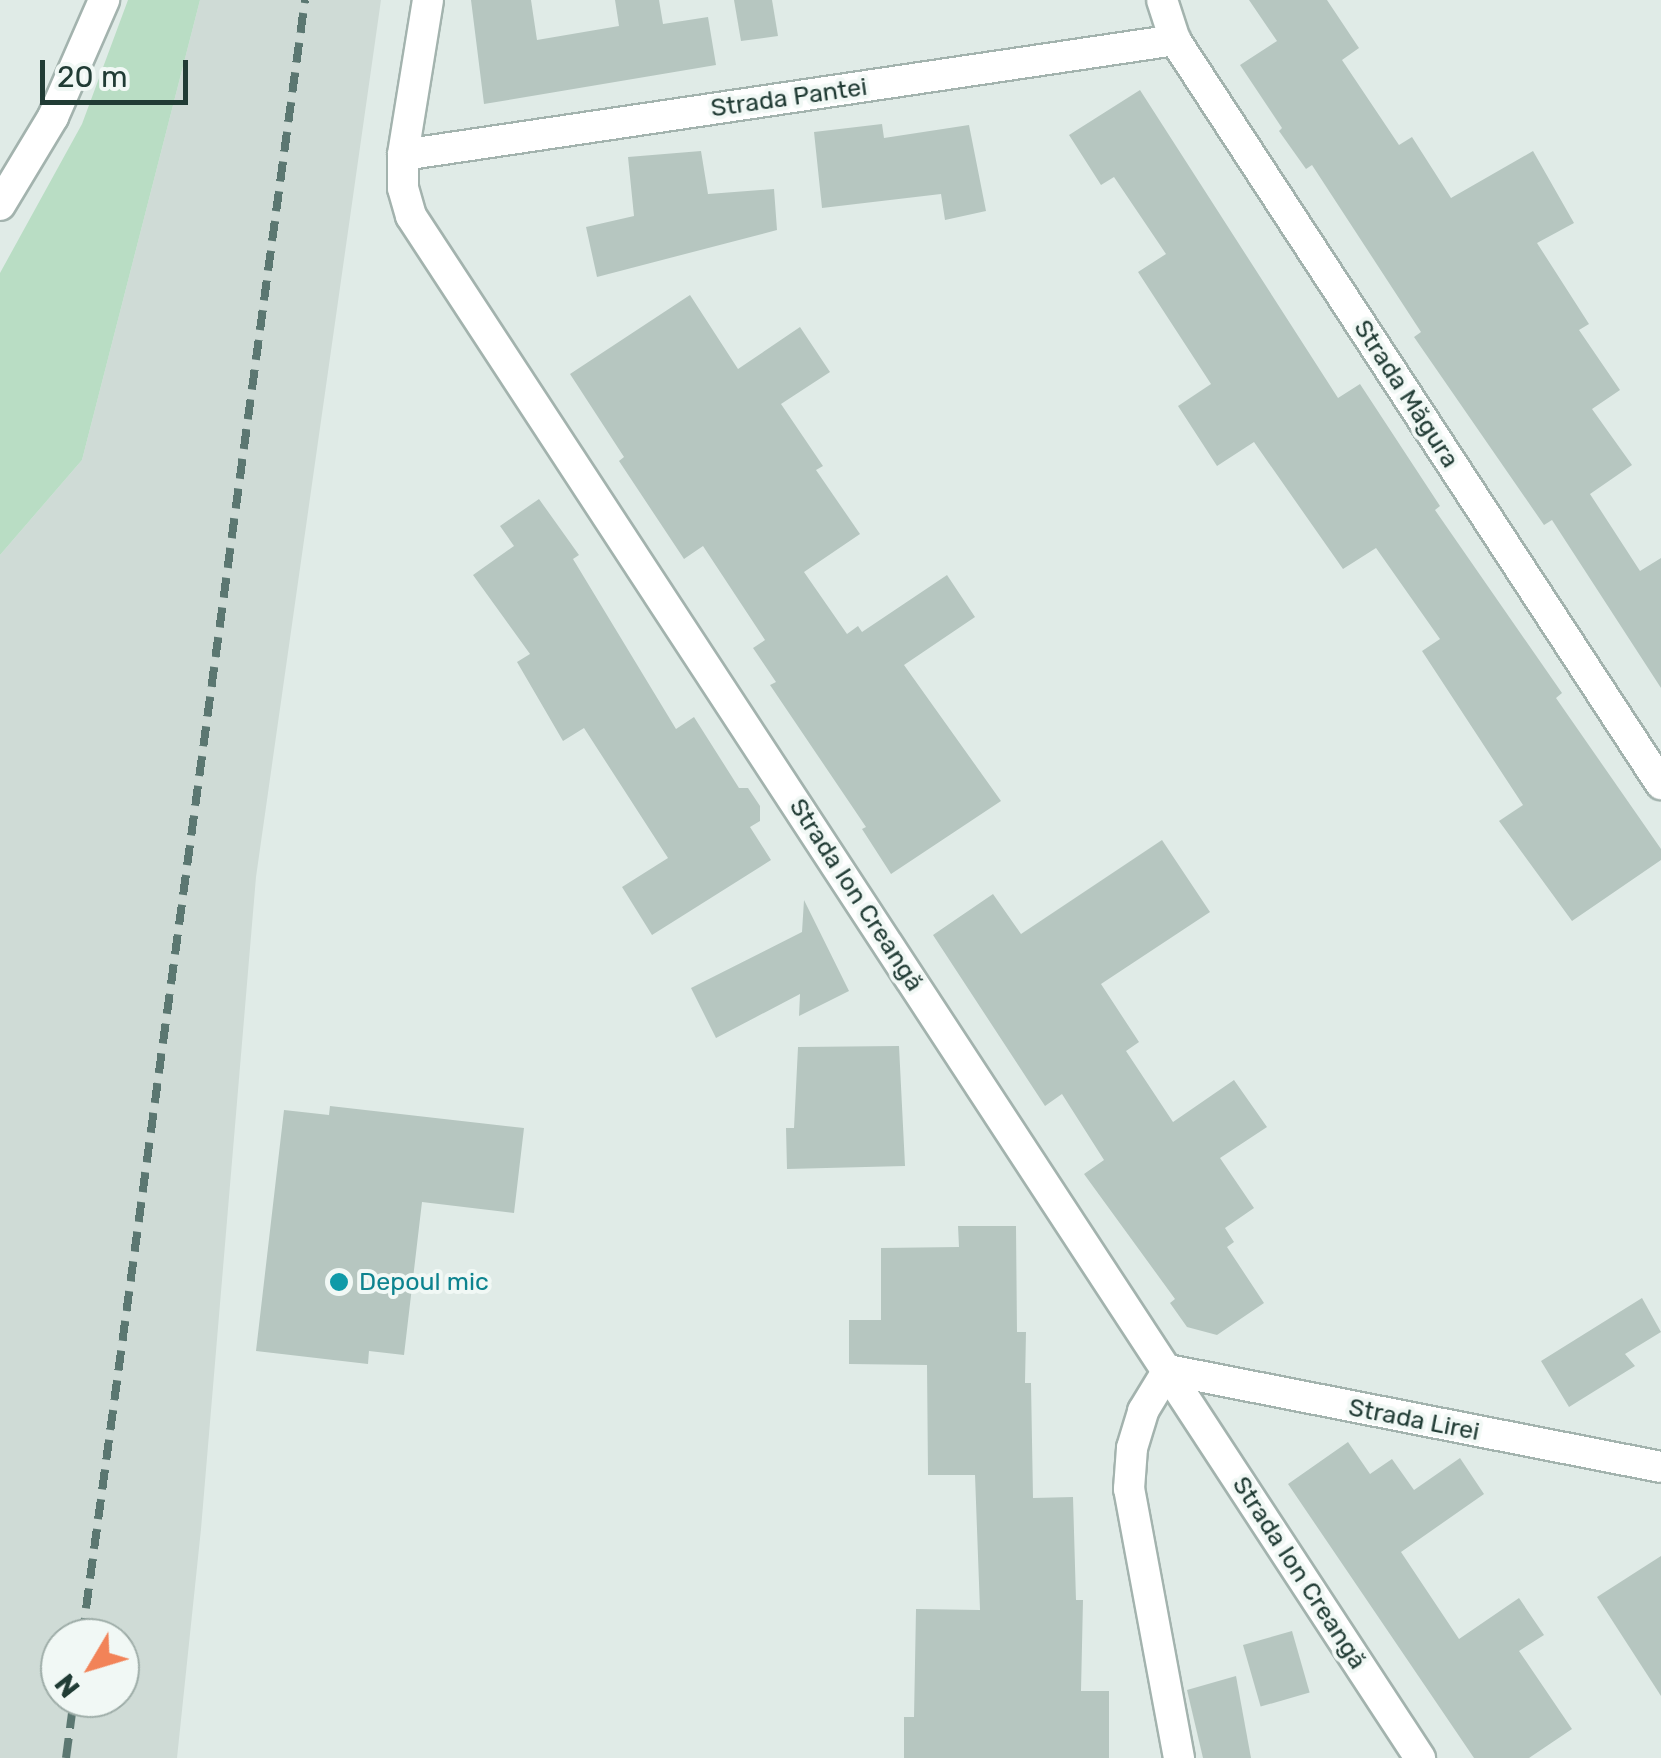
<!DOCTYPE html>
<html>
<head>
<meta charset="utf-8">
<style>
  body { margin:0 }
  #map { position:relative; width:1661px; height:1758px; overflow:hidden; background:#e0ebe7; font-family:Rubik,sans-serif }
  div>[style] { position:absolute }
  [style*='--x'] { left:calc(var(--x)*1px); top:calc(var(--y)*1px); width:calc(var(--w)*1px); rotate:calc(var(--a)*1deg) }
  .built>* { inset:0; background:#cfdbd6 }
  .green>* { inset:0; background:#b9ddc4 }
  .building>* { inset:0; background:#b6c6c0; transform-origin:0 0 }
  .roads { filter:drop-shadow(2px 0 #a3b3ae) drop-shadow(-2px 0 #a3b3ae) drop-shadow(0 2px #a3b3ae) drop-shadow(0 -2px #a3b3ae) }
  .minor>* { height:30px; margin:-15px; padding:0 15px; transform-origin:15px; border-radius:15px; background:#fff }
  .rail>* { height:8px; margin-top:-4px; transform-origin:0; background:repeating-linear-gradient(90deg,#5b7771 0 20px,transparent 0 30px) }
  .dots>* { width:28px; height:28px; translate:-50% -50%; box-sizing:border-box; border:5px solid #f1f8f5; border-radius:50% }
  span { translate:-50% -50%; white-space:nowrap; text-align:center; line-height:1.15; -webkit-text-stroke:8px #f1f8f5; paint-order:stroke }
  .street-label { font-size:25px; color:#213c35 }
  .culture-label { font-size:25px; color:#0d838f }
  .left { translate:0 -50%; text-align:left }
  .north { position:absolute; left:40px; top:1618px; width:100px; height:100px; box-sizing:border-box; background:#f1f8f5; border:2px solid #9eada8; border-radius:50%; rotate:232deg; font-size:28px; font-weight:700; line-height:40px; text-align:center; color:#213c35 }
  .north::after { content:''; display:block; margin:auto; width:35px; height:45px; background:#f28358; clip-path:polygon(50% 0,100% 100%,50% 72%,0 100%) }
  .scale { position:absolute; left:40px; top:60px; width:148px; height:45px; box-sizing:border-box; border:5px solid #213c35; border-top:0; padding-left:12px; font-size:30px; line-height:35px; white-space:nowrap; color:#213c35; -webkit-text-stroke:8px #f1f8f5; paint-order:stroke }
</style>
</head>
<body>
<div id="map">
  <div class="built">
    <i style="clip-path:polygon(evenodd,200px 0,381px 0,256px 877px,201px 1529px,177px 1758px,0 1758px,0 555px,82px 460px,200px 0,60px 1638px,120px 1638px,120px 1698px,60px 1698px,60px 1638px)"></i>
  </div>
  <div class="green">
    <i style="clip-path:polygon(128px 0,200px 0,82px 460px,0 555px,0 273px,82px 124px)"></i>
  </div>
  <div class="building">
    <i style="clip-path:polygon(471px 0,531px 0,537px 40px,619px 26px,615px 0,659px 0,663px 24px,708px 17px,716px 65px,484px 104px)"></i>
    <i style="clip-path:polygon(734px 0,772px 0,778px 36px,741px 41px)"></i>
    <i style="clip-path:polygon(1249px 0,1327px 0,1359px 48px,1342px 60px,1399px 145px,1412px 137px,1451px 198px,1533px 151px,1574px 223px,1537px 243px,1589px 324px,1579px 330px,1620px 390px,1592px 409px,1632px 465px,1590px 494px,1640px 571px,1661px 558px,1661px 688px,1552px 520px,1544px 525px,1414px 337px,1421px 332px,1312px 165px,1306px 169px,1279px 131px,1282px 128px,1240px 65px,1277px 41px)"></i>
    <i style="clip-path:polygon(1140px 90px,1338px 398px,1360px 384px,1440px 506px,1435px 510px,1562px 693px,1556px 698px,1661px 849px,1661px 860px,1572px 921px,1499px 821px,1523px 805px,1422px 651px,1440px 639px,1376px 548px,1343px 569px,1254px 442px,1217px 466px,1178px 406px,1211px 384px,1138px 272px,1166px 254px,1114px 177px,1101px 185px,1069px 135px)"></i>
    <i style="clip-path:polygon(882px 124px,884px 138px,969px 125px,986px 211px,945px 220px,941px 194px,822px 208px,814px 132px)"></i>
    <i style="clip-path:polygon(701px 151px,708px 194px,774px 189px,777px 230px,597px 277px,586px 227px,634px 216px,628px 157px)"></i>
    <i style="clip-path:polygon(690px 295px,738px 369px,800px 327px,830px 372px,781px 404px,823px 466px,816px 470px,860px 534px,804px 572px,847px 634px,858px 626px,862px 632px,947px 575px,975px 617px,904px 665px,1001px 801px,891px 874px,862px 829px,866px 827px,770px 685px,776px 682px,753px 648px,765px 640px,703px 546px,684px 559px,619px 461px,624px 457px,570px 374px)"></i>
    <i style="clip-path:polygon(539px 499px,579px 555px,573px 559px,676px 729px,694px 717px,739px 788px,748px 788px,760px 806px,760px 821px,750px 827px,771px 860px,652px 935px,622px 887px,668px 858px,584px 728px,563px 741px,517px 662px,530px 654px,473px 575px,514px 546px,500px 526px)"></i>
    <i style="clip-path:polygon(1162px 840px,1210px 912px,1101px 984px,1139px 1042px,1126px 1051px,1173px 1122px,1234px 1080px,1267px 1127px,1220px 1158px,1254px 1208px,1225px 1228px,1234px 1242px,1227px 1247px,1264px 1303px,1217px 1335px,1187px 1327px,1170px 1303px,1175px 1299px,1084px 1174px,1104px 1160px,1062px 1094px,1045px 1106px,933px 935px,993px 894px,1021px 934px)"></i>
    <i style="clip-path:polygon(804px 900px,849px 991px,799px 1016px,800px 994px,716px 1038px,691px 988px,802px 932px)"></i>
    <i style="clip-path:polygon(899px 1046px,905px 1166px,787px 1169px,786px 1128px,794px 1128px,798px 1047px)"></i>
    <i style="clip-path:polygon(330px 1106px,524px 1128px,514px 1213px,422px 1202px,404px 1355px,369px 1351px,368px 1364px,256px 1351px,284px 1110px,329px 1115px)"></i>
    <i style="clip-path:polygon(958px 1226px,1016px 1226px,1017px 1332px,1026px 1332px,1025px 1383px,1031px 1383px,1033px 1498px,1073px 1497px,1076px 1600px,1083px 1600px,1081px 1691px,1109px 1691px,1109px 1758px,904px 1758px,904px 1717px,914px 1717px,916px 1609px,980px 1610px,975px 1475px,928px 1475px,927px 1365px,849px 1364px,849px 1320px,881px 1320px,881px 1248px,959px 1247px)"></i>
    <i style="clip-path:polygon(1642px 1298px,1661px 1332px,1625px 1354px,1635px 1366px,1569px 1407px,1541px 1361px)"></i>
    <i style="clip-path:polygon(1348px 1442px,1370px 1474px,1392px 1459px,1414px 1490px,1460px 1458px,1484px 1494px,1401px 1552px,1459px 1639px,1519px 1598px,1544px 1635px,1519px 1651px,1572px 1729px,1529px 1758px,1474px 1758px,1288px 1484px)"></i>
    <i style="clip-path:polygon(1661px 1556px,1661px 1696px,1597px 1597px)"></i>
    <i style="left:1292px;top:1631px;width:64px;height:51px;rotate:74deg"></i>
    <i style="clip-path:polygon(1236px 1676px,1251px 1758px,1203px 1758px,1187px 1690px)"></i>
  </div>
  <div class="roads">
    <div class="minor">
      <i style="--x:428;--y:0;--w:157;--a:99.2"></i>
      <i style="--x:403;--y:155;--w:33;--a:90"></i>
      <i style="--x:403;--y:188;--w:29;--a:74"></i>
      <i style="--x:411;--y:216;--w:1843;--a:56.8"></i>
      <i style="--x:1162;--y:0;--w:42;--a:72"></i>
      <i style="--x:1175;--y:40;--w:889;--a:56.85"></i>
      <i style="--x:403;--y:155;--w:781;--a:-8.47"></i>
      <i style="--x:0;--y:205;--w:103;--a:-58.9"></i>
      <i style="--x:53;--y:117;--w:128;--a:-66.4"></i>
      <i style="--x:1179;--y:1758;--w:274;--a:-100.5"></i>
      <i style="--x:1129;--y:1489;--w:41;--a:-85.8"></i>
      <i style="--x:1132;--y:1448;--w:39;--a:-73"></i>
      <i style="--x:1143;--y:1411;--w:48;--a:-58.6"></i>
      <i style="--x:1168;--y:1370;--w:502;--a:11.13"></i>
    </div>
  </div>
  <div class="rail">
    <i style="--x:82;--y:1638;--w:1653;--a:-82.25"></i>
    <i style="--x:66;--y:1758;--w:61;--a:-82.4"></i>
  </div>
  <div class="dots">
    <i style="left:339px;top:1282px;background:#0f9aa8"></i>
  </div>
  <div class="street-label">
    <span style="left:789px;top:98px;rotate:-8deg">Strada Pantei</span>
    <span style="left:1406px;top:394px;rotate:57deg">Strada Măgura</span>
    <span style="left:856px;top:895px;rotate:57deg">Strada Ion Creangă</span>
    <span style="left:1414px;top:1420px;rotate:11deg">Strada Lirei</span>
    <span style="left:1299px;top:1573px;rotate:57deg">Strada Ion Creangă</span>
  </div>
  <div class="culture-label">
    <span class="left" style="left:359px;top:1282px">Depoul mic</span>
  </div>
  <div class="north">N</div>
  <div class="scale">20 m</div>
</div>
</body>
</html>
